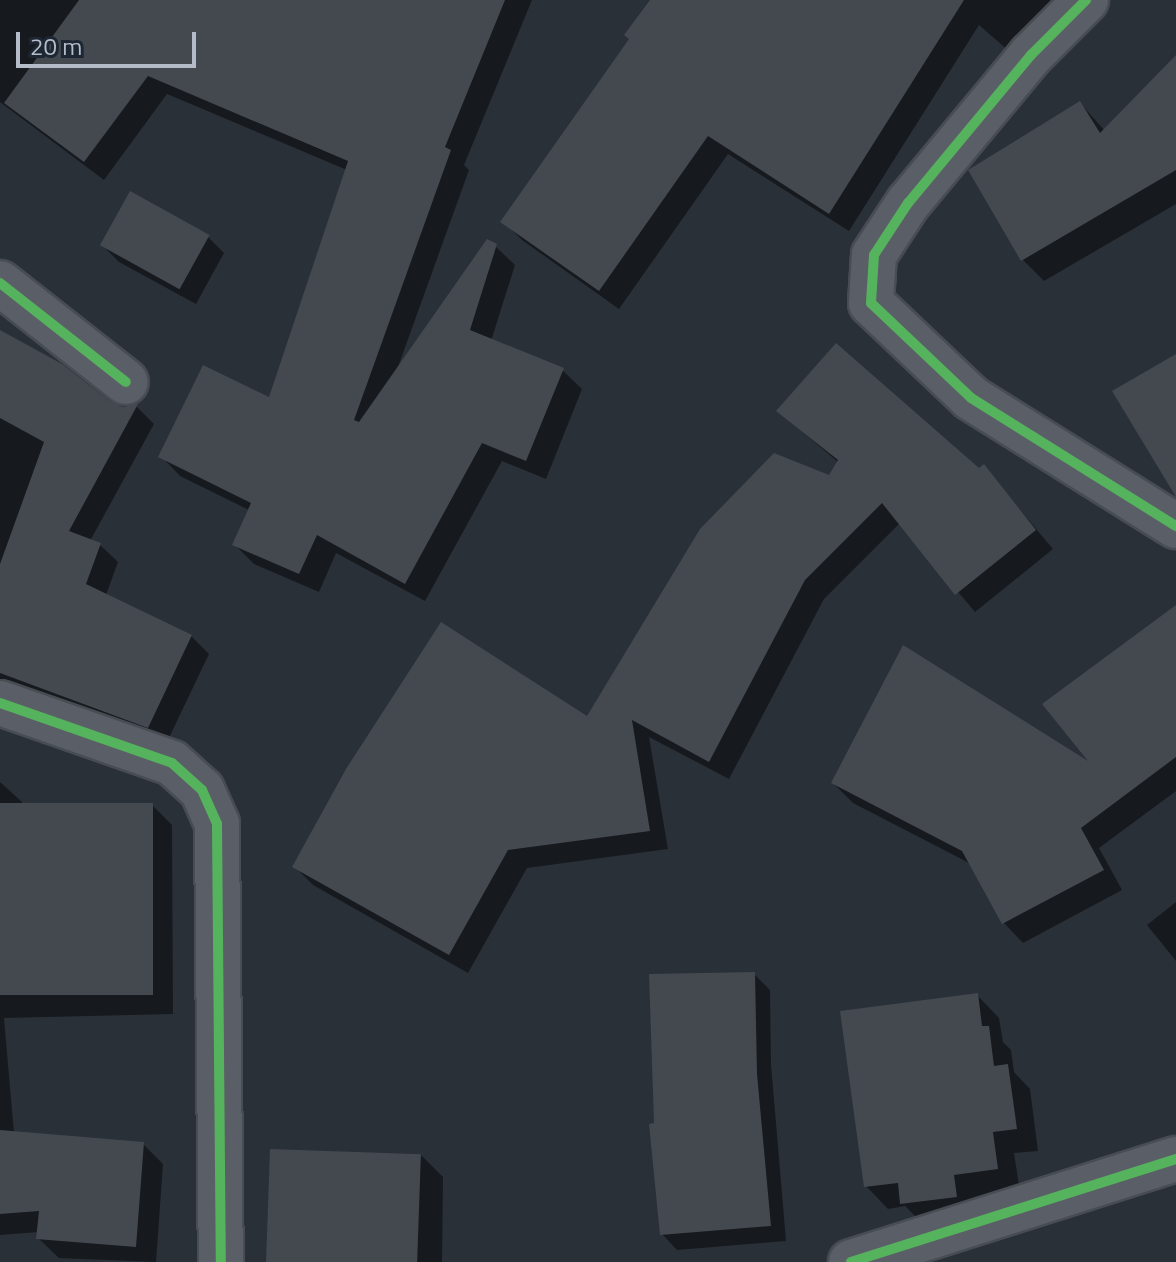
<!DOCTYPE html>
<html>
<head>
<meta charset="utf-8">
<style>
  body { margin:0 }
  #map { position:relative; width:1176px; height:1262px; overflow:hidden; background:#2a3038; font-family:"Titillium Web",sans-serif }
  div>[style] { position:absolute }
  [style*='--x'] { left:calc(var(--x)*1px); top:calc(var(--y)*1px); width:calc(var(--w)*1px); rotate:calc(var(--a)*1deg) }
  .shadow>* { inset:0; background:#0007 }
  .building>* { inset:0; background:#444950; transform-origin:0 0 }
  .roads { filter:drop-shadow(2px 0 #484c53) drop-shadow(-2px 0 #484c53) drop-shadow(0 2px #484c53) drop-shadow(0 -2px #484c53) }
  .minor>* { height:44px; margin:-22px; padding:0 22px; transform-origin:22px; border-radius:22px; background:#5a5e66 }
  .cycleway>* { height:10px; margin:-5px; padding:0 5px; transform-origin:5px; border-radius:5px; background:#56b35d }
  span { translate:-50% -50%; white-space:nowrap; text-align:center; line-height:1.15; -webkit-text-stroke:6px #1d2633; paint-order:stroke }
  .scale { position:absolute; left:16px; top:32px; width:180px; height:36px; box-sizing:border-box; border:4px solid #b4bcc9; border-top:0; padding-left:10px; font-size:24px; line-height:28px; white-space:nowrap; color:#b4bcc9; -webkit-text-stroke:6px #1d2633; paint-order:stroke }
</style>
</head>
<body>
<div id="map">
  <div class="shadow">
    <i style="clip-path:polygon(0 0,532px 0,464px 165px,469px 170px,398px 367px,495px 246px,515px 265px,491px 341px,562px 370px,582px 389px,546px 479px,502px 461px,425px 601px,336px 553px,319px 592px,254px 564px,234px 544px,249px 510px,180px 476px,161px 456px,270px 400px,347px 170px,167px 94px,104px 180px,0 102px)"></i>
    <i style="clip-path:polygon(652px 0,1068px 0,1025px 65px,979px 25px,849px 231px,728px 154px,619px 309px,522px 240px,503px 221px,631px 40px)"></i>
    <i style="clip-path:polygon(1176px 58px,1176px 204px,1044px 281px,1023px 260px,970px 171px,1080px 103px,1105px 131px)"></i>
    <i style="clip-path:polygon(208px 237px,224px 253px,196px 304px,119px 262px,103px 246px)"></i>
    <i style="clip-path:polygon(0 342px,110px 404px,123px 409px,137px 407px,154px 424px,90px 541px,100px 545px,118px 562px,106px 595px,191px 636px,209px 654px,166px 744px,0 683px)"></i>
    <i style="clip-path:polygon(778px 411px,979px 471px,984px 467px,1053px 549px,975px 612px,900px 523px,824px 599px,729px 779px,649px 737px,668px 849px,527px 868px,468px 973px,313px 885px,294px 866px,588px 719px,830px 477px,838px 462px)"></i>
    <i style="clip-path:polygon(1176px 607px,1176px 791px,1099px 848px,1122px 890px,1023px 943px,1004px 923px,971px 864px,853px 803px,833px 783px,1095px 768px)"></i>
    <i style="clip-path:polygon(0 782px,22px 802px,22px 807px,152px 805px,172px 825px,173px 1014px,4px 1018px,14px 1133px,143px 1144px,163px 1164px,156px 1262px,59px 1258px,38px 1238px,39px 1232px,0 1235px)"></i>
    <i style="clip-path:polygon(1176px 902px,1176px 961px,1147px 925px)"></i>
    <i style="clip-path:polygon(754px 974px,770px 990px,771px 1064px,786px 1241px,677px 1250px,662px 1234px,656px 1125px)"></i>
    <i style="clip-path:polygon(977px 995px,999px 1018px,1003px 1042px,1011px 1050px,1014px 1072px,1030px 1089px,1038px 1151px,1014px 1153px,1020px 1191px,975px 1197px,978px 1219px,924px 1225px,905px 1206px,888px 1209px,866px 1186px)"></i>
    <i style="clip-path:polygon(421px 1155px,443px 1177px,442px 1262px,271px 1262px)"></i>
  </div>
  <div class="building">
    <i style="clip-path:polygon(79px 0,505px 0,445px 147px,451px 150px,354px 420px,359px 422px,487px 239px,497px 244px,470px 330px,564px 368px,526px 461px,482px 443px,405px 584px,317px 535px,299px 574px,232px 545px,251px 503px,158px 457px,203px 365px,269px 397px,348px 161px,148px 76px,84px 162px,4px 103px)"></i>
    <i style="clip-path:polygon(650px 0,964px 0,829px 214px,708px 136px,599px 291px,500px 222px,629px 39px,624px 35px)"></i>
    <i style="clip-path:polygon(1176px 55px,1176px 170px,1021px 261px,968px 170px,1080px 101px,1100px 133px)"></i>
    <i style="left:130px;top:191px;width:91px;height:62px;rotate:29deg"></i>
    <i style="clip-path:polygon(0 330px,62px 364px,111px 402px,123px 407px,138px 404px,69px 531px,101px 543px,86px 584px,192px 635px,148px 728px,0 673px,0 564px,44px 442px,0 418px)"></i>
    <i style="clip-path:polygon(836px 343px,979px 468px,984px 464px,1036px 530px,955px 595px,882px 503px,805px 580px,709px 762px,632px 720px,650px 831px,508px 850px,449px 955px,292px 867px,346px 769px,441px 622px,587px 716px,700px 529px,774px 453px,829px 475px,838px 460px,776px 411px)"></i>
    <i style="clip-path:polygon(1176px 354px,1176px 497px,1112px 391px)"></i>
    <i style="clip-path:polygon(1176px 605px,1176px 757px,1081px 828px,1104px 870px,1002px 924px,962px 851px,831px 783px,903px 645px,1088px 761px,1042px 704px)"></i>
    <i style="left:153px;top:803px;width:192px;height:153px;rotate:90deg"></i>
    <i style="clip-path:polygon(755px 972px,757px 1074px,771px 1226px,660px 1235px,649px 1124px,654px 1123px,649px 974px)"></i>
    <i style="clip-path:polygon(978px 993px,982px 1026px,989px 1026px,994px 1066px,1008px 1064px,1017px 1129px,993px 1132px,998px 1169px,954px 1175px,957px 1197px,900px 1204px,898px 1183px,864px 1187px,840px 1011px)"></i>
    <i style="clip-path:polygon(0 1130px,144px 1142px,136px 1247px,36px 1239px,39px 1211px,0 1214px)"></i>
    <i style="left:270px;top:1149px;width:151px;height:113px;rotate:2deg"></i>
  </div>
  <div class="roads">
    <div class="minor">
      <i style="--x:1086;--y:0;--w:78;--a:135"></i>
      <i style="--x:1031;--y:55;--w:192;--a:129.7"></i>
      <i style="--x:908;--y:203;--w:62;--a:123.2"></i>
      <i style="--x:874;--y:255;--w:48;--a:93.6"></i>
      <i style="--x:871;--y:303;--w:138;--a:43.5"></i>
      <i style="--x:971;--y:398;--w:242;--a:32"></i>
      <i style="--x:0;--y:283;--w:160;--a:38.2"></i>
      <i style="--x:0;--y:703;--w:182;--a:19.2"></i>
      <i style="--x:172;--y:763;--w:40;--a:42"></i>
      <i style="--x:202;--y:790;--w:37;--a:66"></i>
      <i style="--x:217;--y:824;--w:438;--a:89.5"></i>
      <i style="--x:851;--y:1262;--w:341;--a:-17.6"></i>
    </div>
  </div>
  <div class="cycleway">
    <i style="--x:1086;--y:0;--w:78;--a:135"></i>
    <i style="--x:1031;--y:55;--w:192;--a:129.7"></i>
    <i style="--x:908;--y:203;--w:62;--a:123.2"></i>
    <i style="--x:874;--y:255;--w:48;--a:93.6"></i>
    <i style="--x:871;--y:303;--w:138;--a:43.5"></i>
    <i style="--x:971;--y:398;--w:242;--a:32"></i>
    <i style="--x:0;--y:283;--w:160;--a:38.2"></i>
    <i style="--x:0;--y:703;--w:182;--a:19.2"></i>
    <i style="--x:172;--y:763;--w:40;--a:42"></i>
    <i style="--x:202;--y:790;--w:37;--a:66"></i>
    <i style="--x:217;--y:824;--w:438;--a:89.5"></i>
    <i style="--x:851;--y:1262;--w:341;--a:-17.6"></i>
  </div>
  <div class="scale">20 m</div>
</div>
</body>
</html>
